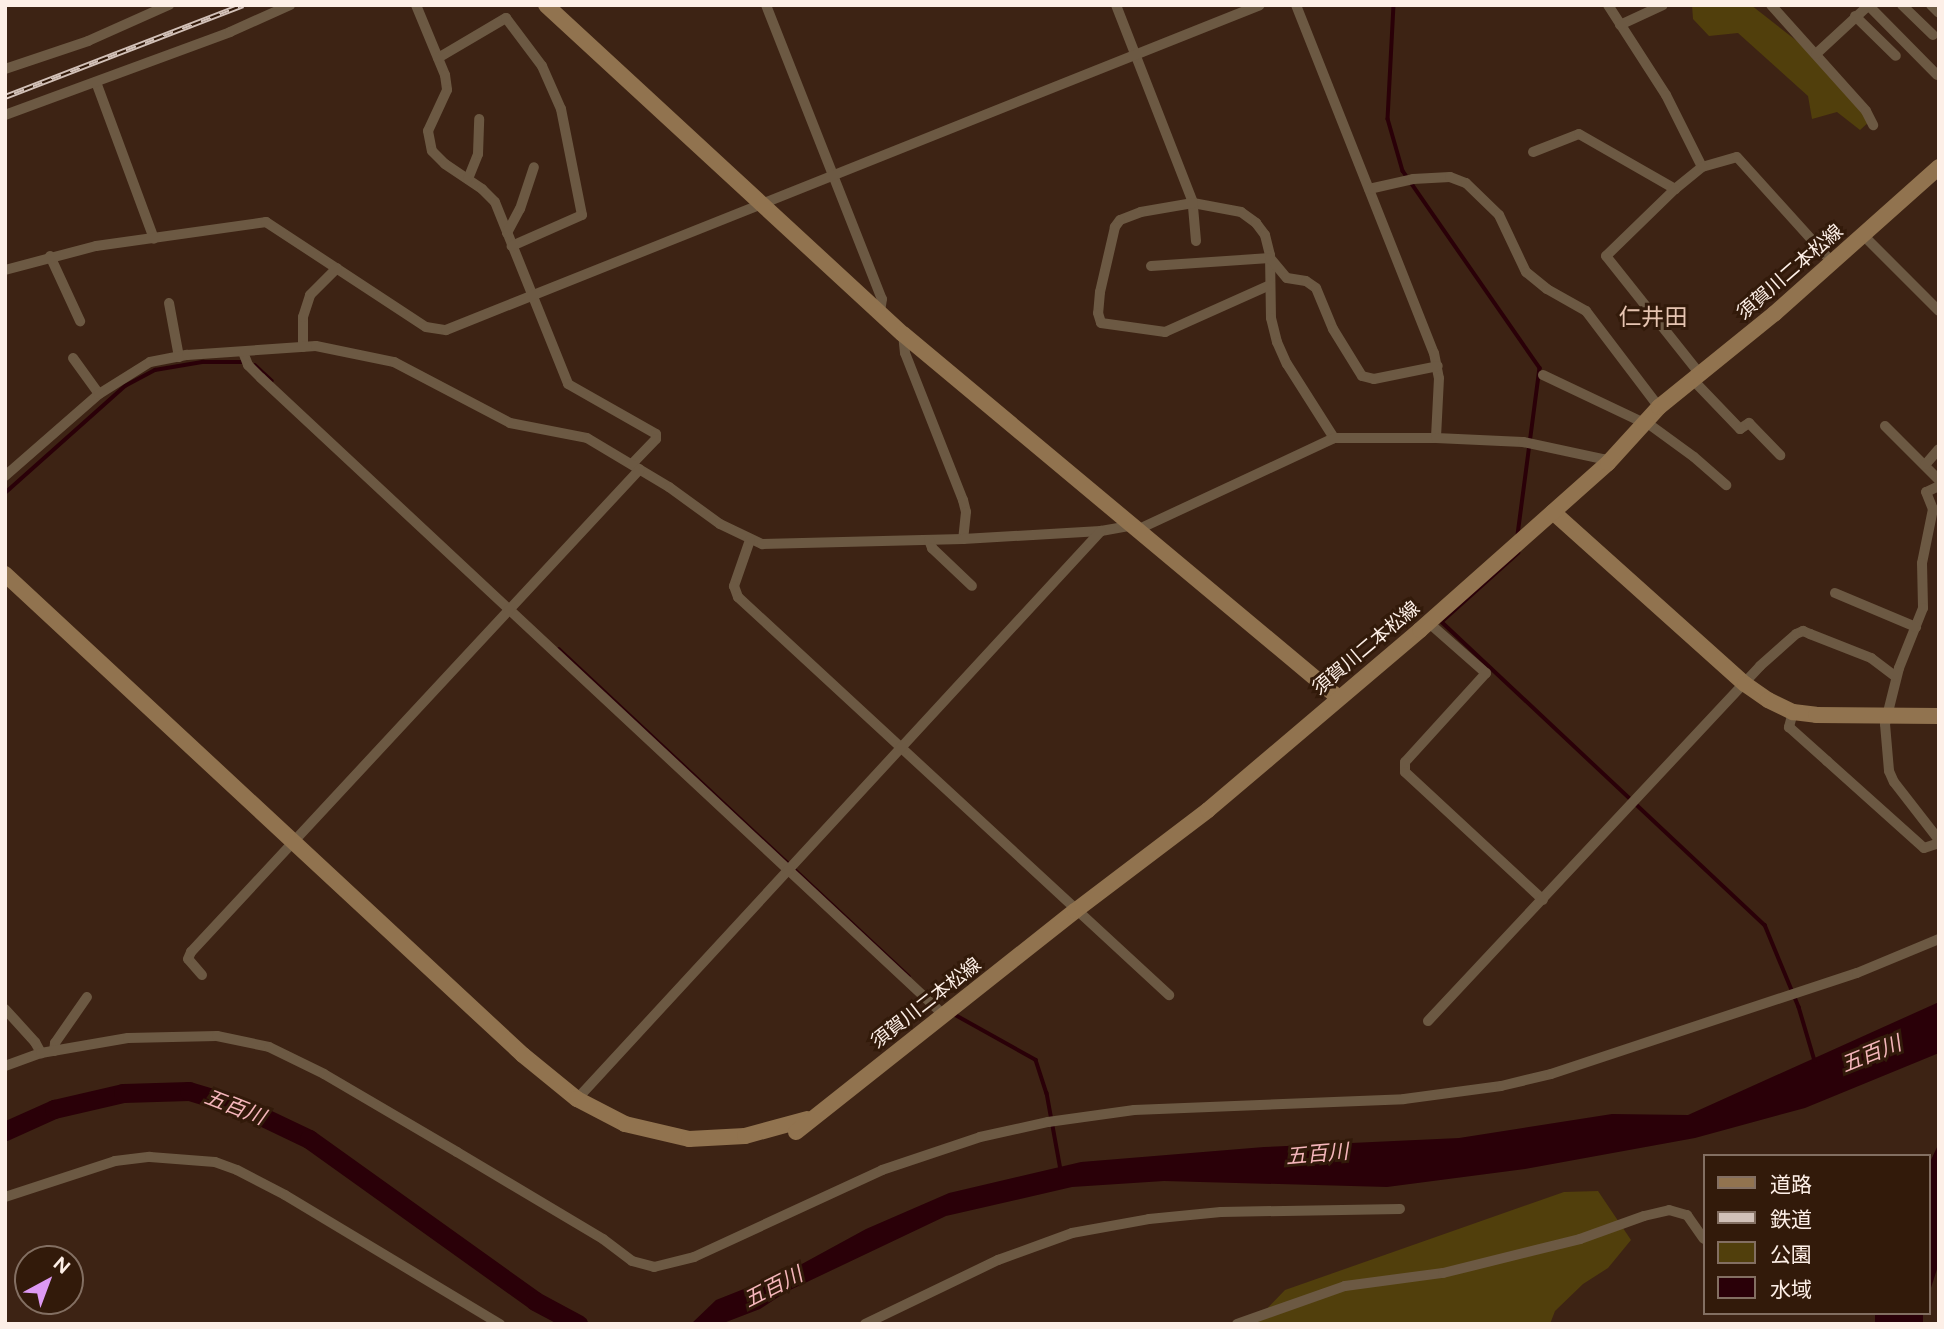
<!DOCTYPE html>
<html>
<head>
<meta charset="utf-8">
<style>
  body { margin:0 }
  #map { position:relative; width:1944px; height:1329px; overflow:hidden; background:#3d2314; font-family:Figtree,"Noto Sans JP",sans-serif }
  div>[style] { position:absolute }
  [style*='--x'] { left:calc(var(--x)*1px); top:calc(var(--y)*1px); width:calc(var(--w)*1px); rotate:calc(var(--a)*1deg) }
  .green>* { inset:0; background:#513f0c }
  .water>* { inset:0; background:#2a0008; transform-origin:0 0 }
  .stream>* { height:3.5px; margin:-1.75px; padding:0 1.75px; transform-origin:1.75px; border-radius:1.75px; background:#2a0008 }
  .river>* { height:19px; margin:-9.5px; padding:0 9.5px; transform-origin:9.5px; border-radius:9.5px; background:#2a0008 }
  .street>* { height:10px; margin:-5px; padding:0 5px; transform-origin:5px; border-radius:5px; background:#6c5943 }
  .secondary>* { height:16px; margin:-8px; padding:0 8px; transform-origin:8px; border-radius:8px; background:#91734f }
  .rail>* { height:6px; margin-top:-3px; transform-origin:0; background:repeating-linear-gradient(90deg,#321a0a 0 10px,#d2c1b8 0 20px); box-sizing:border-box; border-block:2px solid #d2c1b8 }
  span { translate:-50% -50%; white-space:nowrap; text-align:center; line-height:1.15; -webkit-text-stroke:6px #321a0a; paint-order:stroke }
  .street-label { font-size:19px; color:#fdefe7 }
  .water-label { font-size:21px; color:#f5b6bb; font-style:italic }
  .quarter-label { font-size:23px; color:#e6c4b1 }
  .frame { position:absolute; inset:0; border:7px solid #fdefe7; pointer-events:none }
  .legend { position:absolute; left:1703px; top:1154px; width:228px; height:161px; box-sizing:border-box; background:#321a0a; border:2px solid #836f62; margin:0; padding:9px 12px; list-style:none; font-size:21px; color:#fdefe7 }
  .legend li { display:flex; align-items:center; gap:14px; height:35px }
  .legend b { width:35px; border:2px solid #836f62 }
  .north { position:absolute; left:14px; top:1245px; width:70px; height:70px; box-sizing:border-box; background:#321a0a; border:2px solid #836f62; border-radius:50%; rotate:41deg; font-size:19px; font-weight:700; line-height:28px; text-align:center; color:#fdefe7 }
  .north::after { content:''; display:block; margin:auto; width:24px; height:32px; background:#dd99f3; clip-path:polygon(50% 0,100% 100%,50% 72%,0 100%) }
</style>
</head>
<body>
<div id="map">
  <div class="green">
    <i style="clip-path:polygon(1692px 5px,1751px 5px,1802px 45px,1870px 121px,1860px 130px,1837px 112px,1812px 119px,1808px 96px,1738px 33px,1709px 36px,1693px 19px)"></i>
    <i style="clip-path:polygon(1598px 1191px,1631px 1240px,1608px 1268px,1583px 1284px,1555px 1311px,1550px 1324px,1252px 1324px,1285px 1290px,1564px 1192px)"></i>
  </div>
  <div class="water">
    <i style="clip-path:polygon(1939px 1002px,1939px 1053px,1805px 1108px,1695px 1138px,1525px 1169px,1387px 1187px,1164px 1181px,1072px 1187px,946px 1216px,786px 1292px,760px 1309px,721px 1324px,691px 1324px,716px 1300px,789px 1271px,866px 1229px,949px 1193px,1081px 1162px,1264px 1147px,1459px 1138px,1612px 1114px,1688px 1115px)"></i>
    <i style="clip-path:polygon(1939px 1143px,1939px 1263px,1928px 1297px,1928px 1166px)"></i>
    <i style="left:1875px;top:1313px;width:48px;height:11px"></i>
  </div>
  <div class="stream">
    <i style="--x:1394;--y:5;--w:114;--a:93"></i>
    <i style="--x:1388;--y:119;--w:54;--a:73.9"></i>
    <i style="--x:1403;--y:171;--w:240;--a:55.2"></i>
    <i style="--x:1540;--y:368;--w:167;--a:97.5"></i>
    <i style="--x:255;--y:365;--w:23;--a:43"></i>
    <i style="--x:5;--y:493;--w:161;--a:-41.7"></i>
    <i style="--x:125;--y:386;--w:34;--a:-28"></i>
    <i style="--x:155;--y:370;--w:49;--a:-9.5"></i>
    <i style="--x:203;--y:362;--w:42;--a:0"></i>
    <i style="--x:1519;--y:553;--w:103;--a:138.1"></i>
    <i style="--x:1442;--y:622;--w:443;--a:43.2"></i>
    <i style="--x:1765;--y:925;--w:89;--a:67.5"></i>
    <i style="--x:1799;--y:1007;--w:56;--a:73.5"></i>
    <i style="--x:559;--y:649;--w:479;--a:43.1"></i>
    <i style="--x:952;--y:1013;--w:96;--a:29.2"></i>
    <i style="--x:1036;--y:1060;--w:35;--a:72"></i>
    <i style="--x:1047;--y:1093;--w:78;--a:79.7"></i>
  </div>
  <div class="river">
    <i style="--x:5;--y:1131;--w:54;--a:-24.2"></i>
    <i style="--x:54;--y:1109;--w:71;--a:-13.1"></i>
    <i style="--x:123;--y:1093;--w:66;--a:-1.7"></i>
    <i style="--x:189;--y:1091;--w:55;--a:16.8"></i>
    <i style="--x:242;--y:1107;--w:74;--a:25.5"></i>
    <i style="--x:309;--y:1139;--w:278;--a:35.6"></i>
    <i style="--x:535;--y:1301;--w:49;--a:28.1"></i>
  </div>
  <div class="street">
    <i style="--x:416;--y:5;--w:76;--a:67.5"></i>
    <i style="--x:445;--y:75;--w:15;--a:82"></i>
    <i style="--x:447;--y:90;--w:45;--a:114.9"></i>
    <i style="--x:428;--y:131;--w:20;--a:79"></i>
    <i style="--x:432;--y:151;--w:18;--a:45"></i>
    <i style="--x:445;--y:164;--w:45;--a:34"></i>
    <i style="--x:482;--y:189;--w:18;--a:45"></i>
    <i style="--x:495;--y:202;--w:196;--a:68.1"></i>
    <i style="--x:568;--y:384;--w:101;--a:29.6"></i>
    <i style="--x:656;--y:434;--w:5;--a:90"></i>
    <i style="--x:656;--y:439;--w:35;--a:134"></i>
    <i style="--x:766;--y:5;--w:316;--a:68.5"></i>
    <i style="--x:882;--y:299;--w:13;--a:99"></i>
    <i style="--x:1116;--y:5;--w:212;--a:68.7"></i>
    <i style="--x:1193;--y:203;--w:49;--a:10.6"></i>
    <i style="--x:1241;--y:212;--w:19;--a:36"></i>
    <i style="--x:1256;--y:223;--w:15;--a:53"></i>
    <i style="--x:1265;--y:235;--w:21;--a:76"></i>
    <i style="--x:1270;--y:255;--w:63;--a:89.1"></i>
    <i style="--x:1271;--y:318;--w:25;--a:76"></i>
    <i style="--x:1277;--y:342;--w:24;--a:66"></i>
    <i style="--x:1287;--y:364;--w:88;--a:57.6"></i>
    <i style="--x:1296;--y:5;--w:374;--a:68.4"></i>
    <i style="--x:1434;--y:353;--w:25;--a:79"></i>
    <i style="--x:1439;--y:378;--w:60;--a:92.9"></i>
    <i style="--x:1608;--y:5;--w:107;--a:57.2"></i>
    <i style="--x:1666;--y:95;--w:80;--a:63.4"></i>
    <i style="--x:1702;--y:167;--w:36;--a:-16"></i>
    <i style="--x:1737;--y:157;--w:142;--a:47.9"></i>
    <i style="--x:1771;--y:5;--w:142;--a:48.1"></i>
    <i style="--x:1866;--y:111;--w:16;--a:63"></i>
    <i style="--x:1902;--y:5;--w:43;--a:44.1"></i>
    <i style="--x:1931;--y:5;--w:11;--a:45"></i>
    <i style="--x:1869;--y:6;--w:97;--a:45.4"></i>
    <i style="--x:1855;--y:16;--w:57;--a:44.3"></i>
    <i style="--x:1620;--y:25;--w:47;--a:-24.9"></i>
    <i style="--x:1816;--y:54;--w:72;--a:-42.8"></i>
    <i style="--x:438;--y:58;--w:79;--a:-30.5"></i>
    <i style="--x:506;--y:18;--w:60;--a:53.1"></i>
    <i style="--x:542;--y:66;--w:47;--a:66.2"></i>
    <i style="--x:561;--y:109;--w:108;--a:78.8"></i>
    <i style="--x:582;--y:215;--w:77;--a:156.1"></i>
    <i style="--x:5;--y:69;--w:88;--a:-18.6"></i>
    <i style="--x:88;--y:41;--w:89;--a:-24"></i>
    <i style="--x:96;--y:82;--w:167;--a:69.7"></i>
    <i style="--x:5;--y:115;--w:240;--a:-20.2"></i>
    <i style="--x:230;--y:32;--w:66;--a:-24.2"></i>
    <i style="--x:1533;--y:152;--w:49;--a:-21.4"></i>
    <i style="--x:1579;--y:134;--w:111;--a:29.8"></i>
    <i style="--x:1675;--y:189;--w:35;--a:-39"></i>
    <i style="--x:468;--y:179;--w:27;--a:-68"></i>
    <i style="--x:478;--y:154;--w:35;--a:-88"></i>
    <i style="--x:1369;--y:189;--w:45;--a:-12.8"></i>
    <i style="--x:1413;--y:179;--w:37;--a:-3"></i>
    <i style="--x:1450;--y:177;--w:17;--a:21"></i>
    <i style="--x:1466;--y:183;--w:46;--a:44.1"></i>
    <i style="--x:1499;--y:215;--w:63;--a:64.7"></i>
    <i style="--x:1526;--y:272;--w:27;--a:39"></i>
    <i style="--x:1547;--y:289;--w:45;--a:29.4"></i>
    <i style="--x:1586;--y:311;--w:121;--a:52.8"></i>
    <i style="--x:1675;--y:189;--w:96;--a:135.8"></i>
    <i style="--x:1606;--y:256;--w:151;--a:51.5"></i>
    <i style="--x:507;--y:233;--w:27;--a:-62"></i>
    <i style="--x:520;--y:209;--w:44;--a:-71.6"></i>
    <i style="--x:1864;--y:236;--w:106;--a:45"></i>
    <i style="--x:1196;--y:241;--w:38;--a:-95"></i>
    <i style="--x:1193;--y:203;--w:53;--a:170.2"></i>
    <i style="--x:1141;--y:212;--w:22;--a:159"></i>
    <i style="--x:1120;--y:220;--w:9;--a:126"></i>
    <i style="--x:1115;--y:227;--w:67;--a:103"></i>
    <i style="--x:1100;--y:292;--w:21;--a:95"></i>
    <i style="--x:1098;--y:313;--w:10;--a:73"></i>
    <i style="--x:1101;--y:323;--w:65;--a:8"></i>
    <i style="--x:1165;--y:332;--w:115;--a:-24.1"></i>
    <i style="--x:50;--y:256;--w:72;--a:65.2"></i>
    <i style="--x:1151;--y:266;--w:119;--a:-3.8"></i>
    <i style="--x:1270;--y:258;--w:26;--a:50"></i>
    <i style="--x:1287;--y:278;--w:19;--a:9"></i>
    <i style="--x:1306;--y:281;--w:12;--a:35"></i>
    <i style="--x:1316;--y:288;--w:44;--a:67.5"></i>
    <i style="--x:1333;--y:329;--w:55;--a:58.3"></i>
    <i style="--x:1362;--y:376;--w:12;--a:14"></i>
    <i style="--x:1374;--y:379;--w:65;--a:-11.5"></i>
    <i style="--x:5;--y:270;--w:94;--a:-14.8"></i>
    <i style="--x:96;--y:246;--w:172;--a:-8"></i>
    <i style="--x:266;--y:222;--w:191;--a:33.3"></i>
    <i style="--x:426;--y:327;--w:20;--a:9"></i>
    <i style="--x:446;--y:330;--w:876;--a:-21.76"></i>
    <i style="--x:169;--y:303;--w:55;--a:79.5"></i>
    <i style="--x:903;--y:334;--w:19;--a:84"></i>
    <i style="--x:905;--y:353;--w:158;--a:68.5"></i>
    <i style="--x:963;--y:500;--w:12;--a:76"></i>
    <i style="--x:966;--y:512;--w:27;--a:96"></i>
    <i style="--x:303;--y:347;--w:30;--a:-90"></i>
    <i style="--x:303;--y:317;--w:23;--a:-72"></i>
    <i style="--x:310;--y:295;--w:38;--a:-45"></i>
    <i style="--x:243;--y:352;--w:14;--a:69"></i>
    <i style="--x:248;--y:365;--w:18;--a:45"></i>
    <i style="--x:261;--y:378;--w:935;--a:43.01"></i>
    <i style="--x:73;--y:358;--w:44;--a:54.2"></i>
    <i style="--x:1543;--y:375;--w:112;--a:25.4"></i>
    <i style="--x:1693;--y:380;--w:68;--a:46.2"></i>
    <i style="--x:1740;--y:429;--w:11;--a:-34"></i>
    <i style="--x:1749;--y:423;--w:45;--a:45.9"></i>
    <i style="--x:1646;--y:422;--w:59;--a:36.1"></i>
    <i style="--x:1694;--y:457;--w:43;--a:41.2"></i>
    <i style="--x:1885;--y:426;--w:76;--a:45"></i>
    <i style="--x:1925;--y:465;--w:21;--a:-49"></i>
    <i style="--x:5;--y:476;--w:125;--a:-41.1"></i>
    <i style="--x:99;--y:394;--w:60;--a:-32.1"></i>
    <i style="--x:150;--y:362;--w:38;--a:-11"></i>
    <i style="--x:187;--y:355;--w:129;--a:-4"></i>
    <i style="--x:316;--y:346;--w:80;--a:11.6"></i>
    <i style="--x:394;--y:362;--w:131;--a:27.7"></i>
    <i style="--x:510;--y:423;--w:78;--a:11"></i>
    <i style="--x:587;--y:438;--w:96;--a:30.9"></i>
    <i style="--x:669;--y:487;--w:63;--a:36"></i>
    <i style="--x:720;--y:524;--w:47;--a:25.5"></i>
    <i style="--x:762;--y:544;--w:201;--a:-1.4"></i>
    <i style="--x:963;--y:539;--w:138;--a:-3.3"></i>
    <i style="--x:1101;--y:531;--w:35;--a:-10"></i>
    <i style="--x:1939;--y:486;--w:14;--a:155"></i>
    <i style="--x:1926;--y:492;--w:18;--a:68"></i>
    <i style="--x:1933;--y:509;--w:55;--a:101.5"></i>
    <i style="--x:1922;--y:563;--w:45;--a:88.7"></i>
    <i style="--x:1923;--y:608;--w:65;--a:111.8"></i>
    <i style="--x:1899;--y:668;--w:58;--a:104"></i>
    <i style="--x:1885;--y:724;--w:47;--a:85.1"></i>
    <i style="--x:1889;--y:771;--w:12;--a:66"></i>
    <i style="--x:1894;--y:782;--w:73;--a:52.2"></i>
    <i style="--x:1139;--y:529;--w:215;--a:-25"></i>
    <i style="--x:1334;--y:438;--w:102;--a:0"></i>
    <i style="--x:1436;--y:438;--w:87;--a:2.6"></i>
    <i style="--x:1523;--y:442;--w:82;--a:12"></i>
    <i style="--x:1603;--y:459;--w:6;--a:39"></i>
    <i style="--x:750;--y:540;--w:49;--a:109.2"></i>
    <i style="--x:734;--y:586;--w:12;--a:70"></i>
    <i style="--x:738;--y:597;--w:587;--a:42.72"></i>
    <i style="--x:929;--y:540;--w:9;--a:69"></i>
    <i style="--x:932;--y:548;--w:55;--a:43.5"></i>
    <i style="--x:1835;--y:593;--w:88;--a:22.8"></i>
    <i style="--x:1429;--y:623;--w:76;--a:41.3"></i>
    <i style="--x:1486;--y:673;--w:120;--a:132.3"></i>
    <i style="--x:1405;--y:762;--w:10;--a:90"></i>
    <i style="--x:1405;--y:772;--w:188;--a:42.8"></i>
    <i style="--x:1793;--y:712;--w:16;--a:105"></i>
    <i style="--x:1789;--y:727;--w:51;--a:41.8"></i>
    <i style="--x:1827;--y:761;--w:130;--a:41.9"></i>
    <i style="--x:1924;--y:848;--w:16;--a:-18"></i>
    <i style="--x:202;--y:975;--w:21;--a:-131"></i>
    <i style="--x:188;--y:959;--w:8;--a:-67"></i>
    <i style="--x:191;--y:952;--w:659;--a:-47.09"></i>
    <i style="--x:5;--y:1009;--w:45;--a:47.7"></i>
    <i style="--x:35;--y:1042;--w:13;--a:61"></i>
    <i style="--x:1428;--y:1021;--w:486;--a:-46.9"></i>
    <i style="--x:1760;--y:666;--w:48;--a:-41.6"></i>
    <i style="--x:1796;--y:634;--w:8;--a:-23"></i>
    <i style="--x:1803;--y:631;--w:8;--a:23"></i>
    <i style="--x:1810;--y:634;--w:66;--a:21.5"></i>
    <i style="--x:1871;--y:658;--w:31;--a:37"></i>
    <i style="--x:54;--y:1051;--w:8;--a:-83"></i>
    <i style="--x:55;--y:1043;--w:56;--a:-55.2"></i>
    <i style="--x:5;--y:1066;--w:38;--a:-20"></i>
    <i style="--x:41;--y:1053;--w:88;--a:-9.8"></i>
    <i style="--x:128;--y:1038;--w:89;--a:-1.3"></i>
    <i style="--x:217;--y:1036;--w:53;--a:11.9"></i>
    <i style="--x:269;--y:1047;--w:61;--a:26.1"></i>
    <i style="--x:324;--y:1074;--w:154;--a:30.4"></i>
    <i style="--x:457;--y:1152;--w:170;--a:30.8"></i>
    <i style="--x:603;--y:1239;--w:36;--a:37"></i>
    <i style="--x:632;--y:1261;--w:23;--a:15"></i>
    <i style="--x:654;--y:1267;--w:41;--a:-14"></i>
    <i style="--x:694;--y:1257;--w:207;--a:-24.8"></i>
    <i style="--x:882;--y:1170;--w:103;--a:-18.6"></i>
    <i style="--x:980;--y:1137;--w:70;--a:-12.4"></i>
    <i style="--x:1048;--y:1122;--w:87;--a:-7.9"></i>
    <i style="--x:1134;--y:1110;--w:270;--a:-2.3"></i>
    <i style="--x:1404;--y:1099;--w:98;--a:-7.6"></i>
    <i style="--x:1501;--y:1086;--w:51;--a:-13.5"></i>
    <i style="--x:1551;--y:1074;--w:322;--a:-18.3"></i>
    <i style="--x:1857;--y:973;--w:89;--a:-22.5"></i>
    <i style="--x:577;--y:1099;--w:773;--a:-47.31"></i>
    <i style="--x:5;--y:1197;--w:116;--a:-18.1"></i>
    <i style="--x:115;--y:1161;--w:35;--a:-7"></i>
    <i style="--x:150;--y:1157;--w:65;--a:4.4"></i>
    <i style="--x:215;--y:1162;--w:23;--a:20"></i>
    <i style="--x:237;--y:1170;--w:54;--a:27.5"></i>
    <i style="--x:285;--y:1195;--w:251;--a:31"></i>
    <i style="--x:865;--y:1324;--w:148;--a:-25.7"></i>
    <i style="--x:998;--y:1260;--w:79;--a:-20"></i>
    <i style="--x:1072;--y:1233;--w:78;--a:-10.3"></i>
    <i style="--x:1149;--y:1219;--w:72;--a:-5.6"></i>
    <i style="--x:1221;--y:1212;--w:179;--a:-1"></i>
    <i style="--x:1237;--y:1324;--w:114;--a:-19.4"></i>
    <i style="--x:1345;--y:1286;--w:99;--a:-7.6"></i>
    <i style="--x:1443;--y:1273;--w:141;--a:-13.9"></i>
    <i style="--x:1580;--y:1239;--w:68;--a:-19.8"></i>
    <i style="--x:1644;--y:1216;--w:26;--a:-13"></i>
    <i style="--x:1669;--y:1210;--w:19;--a:16"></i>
    <i style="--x:1687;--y:1215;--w:29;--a:55"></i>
  </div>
  <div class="secondary">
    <i style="--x:546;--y:5;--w:485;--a:42.7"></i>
    <i style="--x:903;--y:334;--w:568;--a:39.86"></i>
    <i style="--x:1553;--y:512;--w:258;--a:41.9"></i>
    <i style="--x:1745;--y:684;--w:28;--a:35"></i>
    <i style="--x:1768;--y:700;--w:28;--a:26"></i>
    <i style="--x:1793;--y:712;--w:23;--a:7"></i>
    <i style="--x:1816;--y:715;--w:123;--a:0.5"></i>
    <i style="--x:5;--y:574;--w:707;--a:42.88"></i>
    <i style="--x:523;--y:1055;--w:70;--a:39.2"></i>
    <i style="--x:577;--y:1099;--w:54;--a:27.5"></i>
    <i style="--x:625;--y:1124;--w:66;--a:13.2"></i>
    <i style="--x:689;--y:1139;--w:56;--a:-3.1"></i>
    <i style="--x:745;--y:1136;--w:64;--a:-15.3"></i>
    <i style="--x:796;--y:1132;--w:356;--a:-38.4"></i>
    <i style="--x:1075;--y:911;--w:167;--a:-37.2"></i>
    <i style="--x:1208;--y:810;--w:278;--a:-40.3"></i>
    <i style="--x:1420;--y:630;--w:251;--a:-41.6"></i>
    <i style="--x:1608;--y:463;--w:76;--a:-47.7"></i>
    <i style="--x:1659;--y:407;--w:148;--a:-39"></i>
    <i style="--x:1774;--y:314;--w:221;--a:-41.7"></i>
  </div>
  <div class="rail">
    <i style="--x:5;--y:97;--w:255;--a:-21.1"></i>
  </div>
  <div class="street-label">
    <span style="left:1790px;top:272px;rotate:-41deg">須賀川二本松線</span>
    <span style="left:1366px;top:648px;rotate:-40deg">須賀川二本松線</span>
    <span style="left:926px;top:1003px;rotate:-38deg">須賀川二本松線</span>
  </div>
  <div class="water-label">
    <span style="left:1871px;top:1054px;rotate:-22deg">五百川</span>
    <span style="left:235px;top:1107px;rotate:21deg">五百川</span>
    <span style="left:1317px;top:1154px;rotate:-5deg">五百川</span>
    <span style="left:773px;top:1287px;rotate:-27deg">五百川</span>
  </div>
  <div class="quarter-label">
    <span style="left:1653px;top:317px">仁井田</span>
  </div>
  <div class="frame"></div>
  <ul class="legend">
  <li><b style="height:9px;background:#91734f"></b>道路</li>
  <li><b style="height:9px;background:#d2c1b8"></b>鉄道</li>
  <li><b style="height:19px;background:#513f0c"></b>公園</li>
  <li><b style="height:19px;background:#2a0008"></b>水域</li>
  </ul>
  <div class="north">N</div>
</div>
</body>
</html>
